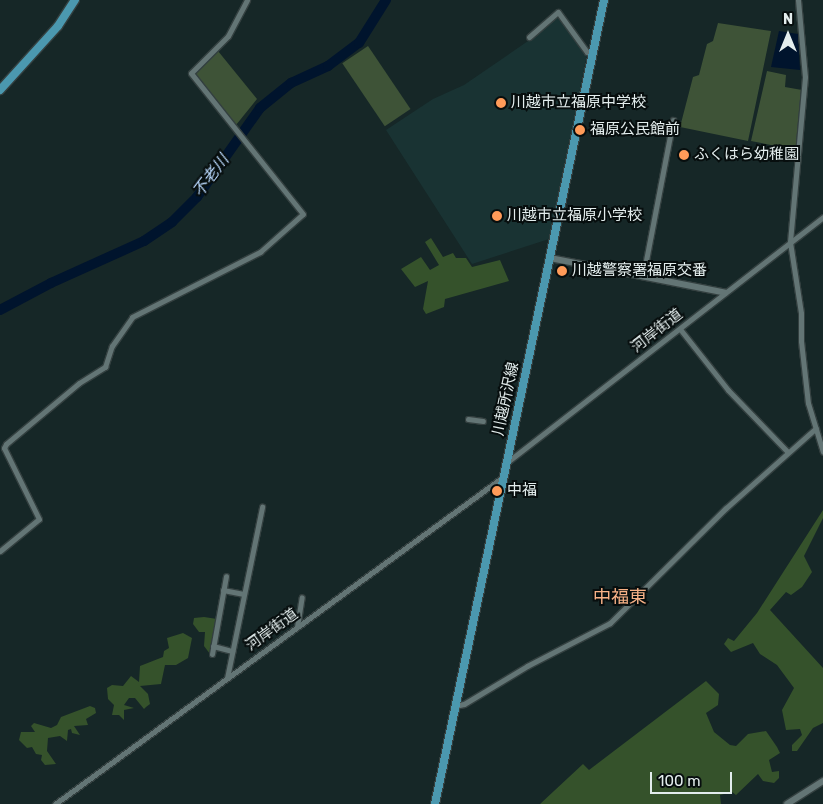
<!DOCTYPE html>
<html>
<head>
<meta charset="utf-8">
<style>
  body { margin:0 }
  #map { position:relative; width:823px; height:804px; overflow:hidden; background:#162727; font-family:Rubik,"Noto Sans JP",sans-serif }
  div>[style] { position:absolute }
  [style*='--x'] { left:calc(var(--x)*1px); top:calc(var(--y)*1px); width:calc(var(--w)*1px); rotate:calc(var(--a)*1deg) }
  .built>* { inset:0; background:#193333 }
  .green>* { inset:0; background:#3e5337; transform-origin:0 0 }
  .forest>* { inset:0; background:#35522b }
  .water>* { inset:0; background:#00142d }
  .river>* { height:10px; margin:-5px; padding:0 5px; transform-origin:5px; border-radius:5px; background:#00142d }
  .roads { filter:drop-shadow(1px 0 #344040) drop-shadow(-1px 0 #344040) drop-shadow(0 1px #344040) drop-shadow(0 -1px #344040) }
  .minor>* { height:5px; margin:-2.5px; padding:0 2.5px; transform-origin:2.5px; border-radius:2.5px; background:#637575 }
  .tertiary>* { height:6px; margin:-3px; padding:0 3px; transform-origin:3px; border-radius:3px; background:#637575 }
  .primary>* { height:8px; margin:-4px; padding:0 4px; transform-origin:4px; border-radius:4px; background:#4b98af }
  .dots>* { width:14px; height:14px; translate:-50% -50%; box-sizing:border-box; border:2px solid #070e0e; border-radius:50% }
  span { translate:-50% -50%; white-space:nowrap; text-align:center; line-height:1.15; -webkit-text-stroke:4px #070e0e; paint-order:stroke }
  .poi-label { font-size:15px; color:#e3eded }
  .left { translate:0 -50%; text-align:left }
  .street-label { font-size:15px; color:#e3eded }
  .water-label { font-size:16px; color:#b7d6fa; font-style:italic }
  .quarter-label { font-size:18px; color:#f8b287 }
  .north { position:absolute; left:763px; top:10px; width:50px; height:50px; -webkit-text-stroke:4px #070e0e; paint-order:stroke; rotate:0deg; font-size:14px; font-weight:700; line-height:20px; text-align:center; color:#e3eded }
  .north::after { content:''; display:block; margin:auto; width:18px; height:22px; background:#e3eded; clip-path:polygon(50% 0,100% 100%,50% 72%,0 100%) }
  .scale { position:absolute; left:650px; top:772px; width:82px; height:22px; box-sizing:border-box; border:2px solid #e3eded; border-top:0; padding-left:6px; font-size:15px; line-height:18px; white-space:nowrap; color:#e3eded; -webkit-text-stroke:4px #070e0e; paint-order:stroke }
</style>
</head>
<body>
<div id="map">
  <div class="built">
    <i style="clip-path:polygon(557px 17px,587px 55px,549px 239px,472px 264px,386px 130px,433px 99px,464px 85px,531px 39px)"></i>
  </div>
  <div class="green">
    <i style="clip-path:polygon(718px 23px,771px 31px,748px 141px,680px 127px,693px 77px,699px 75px,707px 44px,713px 41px)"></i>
    <i style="left:368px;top:46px;width:76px;height:31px;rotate:56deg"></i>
    <i style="clip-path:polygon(218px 51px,257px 99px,236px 125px,194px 74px)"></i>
    <i style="clip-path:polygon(767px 71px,786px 75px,785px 87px,802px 90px,796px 150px,751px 141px)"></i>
  </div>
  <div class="forest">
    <i style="clip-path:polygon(431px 238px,443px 257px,453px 253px,456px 258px,466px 258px,472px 267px,500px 260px,509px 281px,445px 299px,444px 307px,426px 314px,423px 309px,428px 281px,415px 287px,401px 269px,421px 257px,430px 270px,439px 265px,425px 242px)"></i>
    <i style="clip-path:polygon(823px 510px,823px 518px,804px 556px,812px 572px,802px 587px,791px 595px,786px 592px,770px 610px,823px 668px,823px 723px,813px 728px,797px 751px,792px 751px,792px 745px,802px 735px,800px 729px,786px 730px,782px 710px,794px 688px,777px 665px,760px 654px,753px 643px,731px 652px,724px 644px,728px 638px,734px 641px,757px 613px)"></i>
    <i style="clip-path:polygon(204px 617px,217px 619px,217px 640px,210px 654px,204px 646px,205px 632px,199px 632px,193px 624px,194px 618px)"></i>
    <i style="clip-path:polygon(183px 633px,192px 638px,188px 658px,176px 665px,165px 665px,161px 684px,140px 686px,148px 694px,150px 704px,146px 707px,144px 709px,135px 698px,129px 698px,124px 705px,134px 708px,124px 710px,124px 720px,119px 715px,112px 715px,114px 705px,108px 699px,107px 688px,112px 685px,123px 686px,131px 676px,139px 682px,140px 666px,163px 657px,164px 651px,169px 648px,167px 638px)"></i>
    <i style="clip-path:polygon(706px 681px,719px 694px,718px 705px,706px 713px,714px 732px,730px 745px,736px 746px,748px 734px,766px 731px,777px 747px,780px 753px,769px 760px,772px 772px,779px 771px,779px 778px,774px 783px,763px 781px,758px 774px,736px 795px,732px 792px,720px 795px,721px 804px,540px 804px,583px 764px,589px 770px)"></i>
    <i style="clip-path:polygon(90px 706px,95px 708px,96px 713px,86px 719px,88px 725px,74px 726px,80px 735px,72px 733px,71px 729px,68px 730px,67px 741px,60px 736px,48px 738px,47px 751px,56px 764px,45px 765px,41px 760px,42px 755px,36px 754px,32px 747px,27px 748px,19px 740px,21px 732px,35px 732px,31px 726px,34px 723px,51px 728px,57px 725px,61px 717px)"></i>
  </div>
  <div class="water">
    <i style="clip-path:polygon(779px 31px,798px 34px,800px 70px,771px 67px)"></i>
  </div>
  <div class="river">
    <i style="--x:0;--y:310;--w:58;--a:-27.9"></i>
    <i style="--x:51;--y:283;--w:102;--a:-24.3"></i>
    <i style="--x:144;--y:241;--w:34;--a:-34"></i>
    <i style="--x:172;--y:222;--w:35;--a:-45"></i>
    <i style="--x:197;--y:197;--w:109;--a:-54.7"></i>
    <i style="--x:260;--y:108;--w:40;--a:-39"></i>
    <i style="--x:291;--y:83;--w:41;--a:-24.7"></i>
    <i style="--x:328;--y:66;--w:39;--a:-37"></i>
    <i style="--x:359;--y:43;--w:51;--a:-57.9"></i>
  </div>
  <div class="roads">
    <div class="minor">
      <i style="--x:798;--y:0;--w:77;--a:84.8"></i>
      <i style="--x:805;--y:77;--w:166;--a:95.2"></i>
      <i style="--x:790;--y:242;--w:72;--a:81.2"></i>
      <i style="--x:801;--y:313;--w:28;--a:90"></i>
      <i style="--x:801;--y:341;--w:62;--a:83.6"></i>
      <i style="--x:808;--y:403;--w:51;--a:73"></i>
      <i style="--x:529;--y:37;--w:38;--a:-41"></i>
      <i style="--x:558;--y:12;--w:49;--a:54.1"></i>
      <i style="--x:587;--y:52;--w:6;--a:18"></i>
      <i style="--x:643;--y:276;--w:159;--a:-79.1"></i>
      <i style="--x:680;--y:329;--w:78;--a:51.8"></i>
      <i style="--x:728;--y:390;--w:85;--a:46"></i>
      <i style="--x:468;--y:419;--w:15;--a:8"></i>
      <i style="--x:506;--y:463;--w:401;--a:-37.8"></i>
      <i style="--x:0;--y:551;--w:50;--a:-39.4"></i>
      <i style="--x:39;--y:519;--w:79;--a:-116.2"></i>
      <i style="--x:4;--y:448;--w:4;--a:-63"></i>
      <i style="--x:6;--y:444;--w:95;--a:-39.9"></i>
      <i style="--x:79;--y:383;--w:31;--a:-32"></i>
      <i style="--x:105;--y:367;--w:22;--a:-72"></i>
      <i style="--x:112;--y:346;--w:35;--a:-55"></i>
      <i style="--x:132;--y:317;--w:144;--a:-26.9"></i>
      <i style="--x:260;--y:252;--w:57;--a:-41.5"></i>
      <i style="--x:303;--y:214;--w:180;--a:-128.5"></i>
      <i style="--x:191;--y:73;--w:52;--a:-45"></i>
      <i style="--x:228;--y:36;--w:41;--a:-62.2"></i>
      <i style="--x:223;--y:590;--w:21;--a:11"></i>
      <i style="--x:297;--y:627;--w:30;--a:-81"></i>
      <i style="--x:213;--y:646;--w:20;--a:15"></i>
      <i style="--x:212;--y:654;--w:79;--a:-79.8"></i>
      <i style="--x:227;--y:678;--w:175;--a:-78.4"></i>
      <i style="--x:455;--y:706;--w:9;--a:-13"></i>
      <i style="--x:464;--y:704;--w:74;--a:-31.1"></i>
      <i style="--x:527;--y:666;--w:93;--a:-27.4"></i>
      <i style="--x:610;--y:623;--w:163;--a:-44.8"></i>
      <i style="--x:726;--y:508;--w:120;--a:-41.6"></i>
      <i style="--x:55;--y:804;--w:555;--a:-36.13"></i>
    </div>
    <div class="tertiary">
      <i style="--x:550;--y:258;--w:179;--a:11.2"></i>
      <i style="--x:787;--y:804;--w:43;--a:-32.6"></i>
    </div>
    <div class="primary">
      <i style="--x:0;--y:90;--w:86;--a:-47.8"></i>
      <i style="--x:58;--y:26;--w:31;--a:-57"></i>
      <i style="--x:435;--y:804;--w:822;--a:-78.13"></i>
    </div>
  </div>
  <div class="dots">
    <i style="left:501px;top:103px;background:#ff9b59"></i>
    <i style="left:580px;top:130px;background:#ff9b59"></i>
    <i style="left:684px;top:155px;background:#ff9b59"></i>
    <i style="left:497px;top:216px;background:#ff9b59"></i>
    <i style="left:562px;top:271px;background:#ff9b59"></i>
    <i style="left:497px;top:491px;background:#ff9b59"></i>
  </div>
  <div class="poi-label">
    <span class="left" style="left:511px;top:103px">川越市立福原中学校</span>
    <span class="left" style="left:590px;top:130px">福原公民館前</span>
    <span class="left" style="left:694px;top:155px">ふくはら幼稚園</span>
    <span class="left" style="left:507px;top:216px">川越市立福原小学校</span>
    <span class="left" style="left:572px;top:271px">川越警察署福原交番</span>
    <span class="left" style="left:507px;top:491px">中福</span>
  </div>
  <div class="street-label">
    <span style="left:657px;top:331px;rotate:-38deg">河岸街道</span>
    <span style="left:506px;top:399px;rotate:-78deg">川越所沢線</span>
    <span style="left:272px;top:630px;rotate:-36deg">河岸街道</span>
  </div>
  <div class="water-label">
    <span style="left:211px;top:176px;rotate:-53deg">不老川</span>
  </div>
  <div class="quarter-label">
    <span style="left:620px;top:597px">中福東</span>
  </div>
  <div class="north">N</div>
  <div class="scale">100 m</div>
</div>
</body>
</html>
